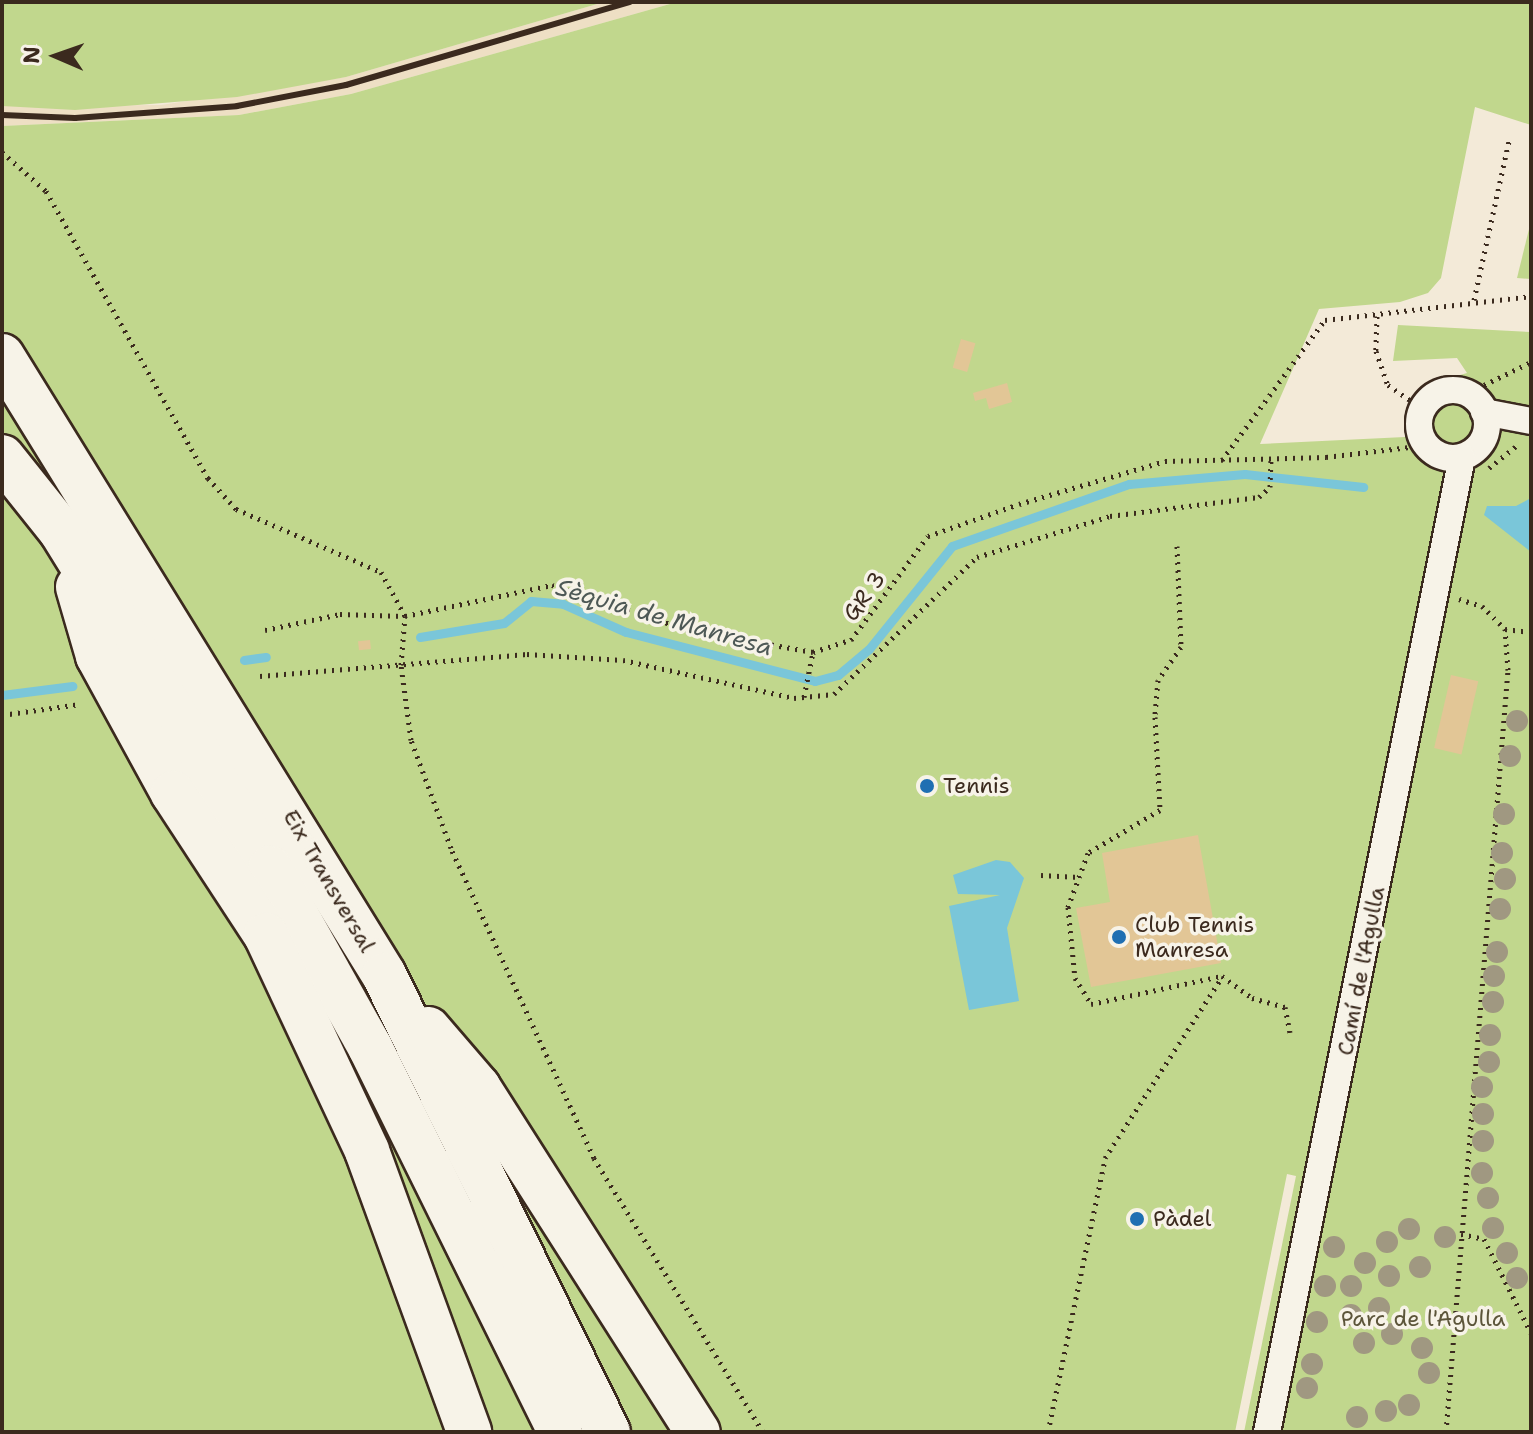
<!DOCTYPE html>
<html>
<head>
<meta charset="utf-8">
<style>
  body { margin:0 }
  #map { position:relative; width:1533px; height:1434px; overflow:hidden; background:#f3ead8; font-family:"Shantell Sans",sans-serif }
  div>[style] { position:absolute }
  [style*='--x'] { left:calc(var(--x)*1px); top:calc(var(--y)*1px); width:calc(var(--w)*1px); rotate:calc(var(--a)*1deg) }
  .built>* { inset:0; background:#eedfc4 }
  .green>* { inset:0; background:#c1d78d }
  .water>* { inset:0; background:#7ac6d9 }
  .stream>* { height:9px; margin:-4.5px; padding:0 4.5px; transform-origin:4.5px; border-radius:4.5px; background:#7ac6d9 }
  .building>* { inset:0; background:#e2c696; transform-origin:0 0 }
  .path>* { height:5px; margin-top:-2.5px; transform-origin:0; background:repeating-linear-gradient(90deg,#3b2a1e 0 2px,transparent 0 8px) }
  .roads { filter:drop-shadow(2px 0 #3b2a1e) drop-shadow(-2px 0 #3b2a1e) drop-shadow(0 2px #3b2a1e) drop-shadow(0 -2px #3b2a1e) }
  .minor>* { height:26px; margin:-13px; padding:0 13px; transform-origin:13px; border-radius:13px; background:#f7f3e8 }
  .minor>.ring { margin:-13px; padding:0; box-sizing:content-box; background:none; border:26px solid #f7f3e8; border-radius:50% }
  .motorway>* { height:44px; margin:-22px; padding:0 22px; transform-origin:22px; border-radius:22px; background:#f7f3e8 }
  .rail>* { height:6px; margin:-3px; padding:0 3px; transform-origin:3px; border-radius:3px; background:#3b2a1e }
  .trees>* { width:22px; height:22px; margin:-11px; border-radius:50%; background:#a09881 }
  .dots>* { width:22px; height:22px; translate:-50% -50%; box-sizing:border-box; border:4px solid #f7f3e8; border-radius:50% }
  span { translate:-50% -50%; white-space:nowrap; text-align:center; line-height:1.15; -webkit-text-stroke:7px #f7f3e8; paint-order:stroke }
  .street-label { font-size:22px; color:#3b2a1e }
  .poi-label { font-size:22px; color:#3b2a1e }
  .left { translate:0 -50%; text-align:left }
  .park-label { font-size:22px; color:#5c553a }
  .water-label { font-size:24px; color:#4e5956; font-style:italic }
  .frame { position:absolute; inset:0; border:4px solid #3b2a1e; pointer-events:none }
  .north { position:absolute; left:16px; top:16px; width:80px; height:80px; -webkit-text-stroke:6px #f7f3e8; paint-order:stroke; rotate:272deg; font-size:22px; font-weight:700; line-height:32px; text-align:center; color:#3b2a1e }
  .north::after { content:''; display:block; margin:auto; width:28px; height:36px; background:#3b2a1e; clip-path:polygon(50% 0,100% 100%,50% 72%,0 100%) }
</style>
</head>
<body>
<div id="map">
  <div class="built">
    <i style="clip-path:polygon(604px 2px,677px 2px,351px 94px,239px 115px,2px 126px,2px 106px,161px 105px,346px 77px)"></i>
  </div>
  <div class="green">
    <i style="clip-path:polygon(2px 2px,604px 2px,346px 77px,237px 97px,75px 110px,2px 106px)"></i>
    <i style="clip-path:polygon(677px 2px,1531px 2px,1531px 125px,1475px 107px,1441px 278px,1428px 293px,1400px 302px,1319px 309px,1260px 444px,1405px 437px,1425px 385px,1467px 373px,1457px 358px,1393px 361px,1398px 325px,1531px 332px,1531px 1432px,1244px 1432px,1296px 1176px,1287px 1174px,1235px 1432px,2px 1432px,2px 126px,239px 115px,351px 94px)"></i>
    <i style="clip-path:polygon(1531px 221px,1531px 279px,1517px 278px)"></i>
  </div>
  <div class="water">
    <i style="clip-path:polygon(1531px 498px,1531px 552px,1484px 515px,1487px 506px,1516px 506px)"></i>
    <i style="clip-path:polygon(996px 860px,1010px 862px,1024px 878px,1007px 928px,1019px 1001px,969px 1010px,949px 906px,1000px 895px,958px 894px,953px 875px)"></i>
  </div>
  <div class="stream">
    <i style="--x:420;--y:637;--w:85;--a:-9.5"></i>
    <i style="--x:504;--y:623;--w:35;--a:-39"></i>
    <i style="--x:531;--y:601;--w:32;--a:5"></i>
    <i style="--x:563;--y:604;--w:69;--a:24"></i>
    <i style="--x:626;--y:632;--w:195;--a:14.5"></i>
    <i style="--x:815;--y:681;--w:24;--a:-15"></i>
    <i style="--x:838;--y:675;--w:40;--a:-40"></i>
    <i style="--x:869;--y:649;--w:132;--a:-51.1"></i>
    <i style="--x:952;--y:546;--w:188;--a:-19.3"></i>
    <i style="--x:1129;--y:484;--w:116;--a:-4.9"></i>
    <i style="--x:1245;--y:474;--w:119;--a:6.3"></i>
    <i style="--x:244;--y:660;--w:22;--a:-8"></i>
    <i style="--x:2;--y:695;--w:71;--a:-7.3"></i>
  </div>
  <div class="building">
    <i style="left:961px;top:339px;width:15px;height:30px;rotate:16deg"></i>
    <i style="clip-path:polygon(1007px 383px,1012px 402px,989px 409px,986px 398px,975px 401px,973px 393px)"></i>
    <i style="left:370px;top:640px;width:9px;height:12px;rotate:84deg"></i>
    <i style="left:1451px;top:675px;width:28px;height:75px;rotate:13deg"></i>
    <i style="clip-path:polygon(1198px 835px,1221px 963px,1091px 987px,1076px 908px,1110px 902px,1102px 853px)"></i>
  </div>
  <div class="path">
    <i style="--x:2;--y:152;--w:59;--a:41.6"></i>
    <i style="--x:46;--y:191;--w:330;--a:60.6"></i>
    <i style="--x:208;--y:478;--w:42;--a:47.9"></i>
    <i style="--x:236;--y:509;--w:158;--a:23.5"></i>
    <i style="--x:381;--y:572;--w:50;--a:61.4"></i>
    <i style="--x:1474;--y:300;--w:163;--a:-77.6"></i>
    <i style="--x:1377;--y:316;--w:35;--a:92"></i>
    <i style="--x:1376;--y:351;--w:36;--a:71"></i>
    <i style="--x:1388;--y:385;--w:42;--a:34.4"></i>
    <i style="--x:1484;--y:385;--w:52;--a:-26.1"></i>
    <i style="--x:1222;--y:460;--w:174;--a:-53.7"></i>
    <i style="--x:1325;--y:320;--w:207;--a:-6.6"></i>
    <i style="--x:1489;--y:468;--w:38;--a:-39"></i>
    <i style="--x:1177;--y:546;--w:101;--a:87.7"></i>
    <i style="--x:1181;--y:647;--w:40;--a:124.9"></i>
    <i style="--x:1158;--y:680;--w:37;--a:95"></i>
    <i style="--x:1155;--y:717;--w:93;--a:86.9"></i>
    <i style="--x:1160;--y:810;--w:84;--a:149.2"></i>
    <i style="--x:1088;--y:853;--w:58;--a:110.3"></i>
    <i style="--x:1068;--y:907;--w:71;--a:84.4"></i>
    <i style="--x:1075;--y:978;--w:31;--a:58"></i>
    <i style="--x:1091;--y:1004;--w:134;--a:-12.1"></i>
    <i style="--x:1222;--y:976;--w:37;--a:36"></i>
    <i style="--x:1252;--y:998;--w:34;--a:15"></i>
    <i style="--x:1285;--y:1007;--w:26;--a:79"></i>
    <i style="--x:1459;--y:599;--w:24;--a:17"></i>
    <i style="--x:1482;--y:606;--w:33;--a:45"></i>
    <i style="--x:1505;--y:629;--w:26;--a:7"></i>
    <i style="--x:265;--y:630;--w:77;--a:-12"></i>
    <i style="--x:340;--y:614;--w:64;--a:1.8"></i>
    <i style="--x:260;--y:676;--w:268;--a:-4.7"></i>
    <i style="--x:527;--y:654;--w:96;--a:3.6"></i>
    <i style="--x:623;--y:660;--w:175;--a:12.5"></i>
    <i style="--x:794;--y:698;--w:40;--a:-5.7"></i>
    <i style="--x:834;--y:694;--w:198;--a:-43.8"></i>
    <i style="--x:977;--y:557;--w:139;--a:-17.1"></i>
    <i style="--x:1110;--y:516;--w:150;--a:-7.3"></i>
    <i style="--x:1259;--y:497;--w:15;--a:-42"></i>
    <i style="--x:1270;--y:487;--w:29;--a:-88"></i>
    <i style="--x:804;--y:697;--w:46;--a:-78.7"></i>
    <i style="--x:2;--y:715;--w:79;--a:-8"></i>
    <i style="--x:1041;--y:875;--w:38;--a:3"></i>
    <i style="--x:1461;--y:1234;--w:24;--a:12"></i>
    <i style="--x:1484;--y:1239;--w:105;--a:63.4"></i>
    <i style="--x:763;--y:1432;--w:322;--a:-121.7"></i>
    <i style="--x:594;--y:1158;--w:341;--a:-114.8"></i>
    <i style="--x:451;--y:848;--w:115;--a:-110.3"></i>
    <i style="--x:411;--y:740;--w:76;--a:-97.6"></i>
    <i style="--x:401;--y:665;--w:49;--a:-85.3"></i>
    <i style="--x:405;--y:616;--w:150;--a:-11.9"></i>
    <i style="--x:552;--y:585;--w:140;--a:18.3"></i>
    <i style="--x:685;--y:629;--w:130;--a:10.2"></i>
    <i style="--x:813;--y:652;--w:40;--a:-18"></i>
    <i style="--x:851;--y:640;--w:129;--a:-53.5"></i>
    <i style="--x:928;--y:536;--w:96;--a:-19.4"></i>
    <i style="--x:1019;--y:504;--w:152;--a:-16.4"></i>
    <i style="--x:1165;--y:461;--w:161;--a:-1.4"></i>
    <i style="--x:1326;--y:457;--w:101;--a:-6.8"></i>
    <i style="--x:1048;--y:1432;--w:280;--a:-78.2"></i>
    <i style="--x:1105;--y:1158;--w:216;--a:-57.1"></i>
    <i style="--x:1446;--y:1432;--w:765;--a:-85.35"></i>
    <i style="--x:1508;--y:670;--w:41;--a:-94.2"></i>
  </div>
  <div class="roads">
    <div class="minor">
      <i class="ring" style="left:1419px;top:390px;width:42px;height:42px"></i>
      <i style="--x:1484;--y:412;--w:48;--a:10.8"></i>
      <i style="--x:1267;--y:1432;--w:994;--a:-78.69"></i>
    </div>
    <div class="motorway">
      <i style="--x:2;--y:356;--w:727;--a:58.32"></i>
      <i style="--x:384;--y:975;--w:509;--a:63.89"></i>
      <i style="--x:2;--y:457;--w:95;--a:51.4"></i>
      <i style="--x:61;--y:531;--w:397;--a:58.2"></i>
      <i style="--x:270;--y:868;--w:205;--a:60.8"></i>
      <i style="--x:370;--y:1047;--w:429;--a:63.7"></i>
      <i style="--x:78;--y:587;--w:72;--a:73.8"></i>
      <i style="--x:98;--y:656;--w:156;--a:61.3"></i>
      <i style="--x:173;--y:793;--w:170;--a:56.8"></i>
      <i style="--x:266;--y:935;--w:238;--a:64.9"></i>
      <i style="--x:367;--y:1151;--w:299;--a:70"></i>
      <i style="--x:428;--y:1029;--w:77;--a:49.2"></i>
      <i style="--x:478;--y:1087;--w:409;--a:57.5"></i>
    </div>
  </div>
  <div class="rail">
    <i style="--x:2;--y:115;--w:73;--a:2.4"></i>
    <i style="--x:75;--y:118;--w:162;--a:-4.2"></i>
    <i style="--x:237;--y:106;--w:111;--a:-10.9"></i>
    <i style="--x:346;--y:85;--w:296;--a:-16.3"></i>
  </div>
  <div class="trees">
    <i style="left:1517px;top:721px"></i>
    <i style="left:1510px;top:756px"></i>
    <i style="left:1504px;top:814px"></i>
    <i style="left:1502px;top:853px"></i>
    <i style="left:1505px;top:879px"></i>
    <i style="left:1500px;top:909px"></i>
    <i style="left:1497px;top:952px"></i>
    <i style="left:1494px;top:976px"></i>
    <i style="left:1493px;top:1002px"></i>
    <i style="left:1490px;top:1035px"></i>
    <i style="left:1489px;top:1062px"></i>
    <i style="left:1482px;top:1087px"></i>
    <i style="left:1483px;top:1114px"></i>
    <i style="left:1483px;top:1141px"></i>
    <i style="left:1482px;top:1173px"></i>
    <i style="left:1488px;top:1198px"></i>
    <i style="left:1493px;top:1228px"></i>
    <i style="left:1409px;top:1229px"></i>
    <i style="left:1445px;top:1237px"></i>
    <i style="left:1387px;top:1242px"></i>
    <i style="left:1334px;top:1247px"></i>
    <i style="left:1507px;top:1253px"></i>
    <i style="left:1365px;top:1263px"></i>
    <i style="left:1420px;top:1267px"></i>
    <i style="left:1389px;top:1276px"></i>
    <i style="left:1517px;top:1278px"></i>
    <i style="left:1325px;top:1286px"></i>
    <i style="left:1351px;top:1286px"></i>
    <i style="left:1379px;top:1308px"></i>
    <i style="left:1351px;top:1315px"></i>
    <i style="left:1317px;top:1322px"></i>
    <i style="left:1392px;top:1334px"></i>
    <i style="left:1364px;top:1343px"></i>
    <i style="left:1422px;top:1348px"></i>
    <i style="left:1312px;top:1364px"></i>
    <i style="left:1429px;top:1373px"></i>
    <i style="left:1307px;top:1388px"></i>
    <i style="left:1409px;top:1405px"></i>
    <i style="left:1386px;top:1411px"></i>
    <i style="left:1357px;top:1417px"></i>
  </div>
  <div class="dots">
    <i style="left:927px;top:786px;background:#1f6fb2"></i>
    <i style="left:1119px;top:937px;background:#1f6fb2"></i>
    <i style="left:1137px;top:1219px;background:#1f6fb2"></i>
  </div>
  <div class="street-label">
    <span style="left:864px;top:596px;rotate:-54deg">GR 3</span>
    <span style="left:329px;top:881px;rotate:60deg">Eix Transversal</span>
    <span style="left:1361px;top:971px;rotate:-79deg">Camí de l'Agulla</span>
  </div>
  <div class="poi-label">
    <span class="left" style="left:943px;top:786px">Tennis</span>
    <span class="left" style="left:1135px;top:937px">Club Tennis<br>Manresa</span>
    <span class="left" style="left:1153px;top:1219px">Pàdel</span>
  </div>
  <div class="park-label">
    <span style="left:1423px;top:1319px">Parc de l'Agulla</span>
  </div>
  <div class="water-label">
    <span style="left:664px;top:618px;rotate:16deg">Sèquia de Manresa</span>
  </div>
  <div class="frame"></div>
  <div class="north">N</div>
</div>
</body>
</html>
